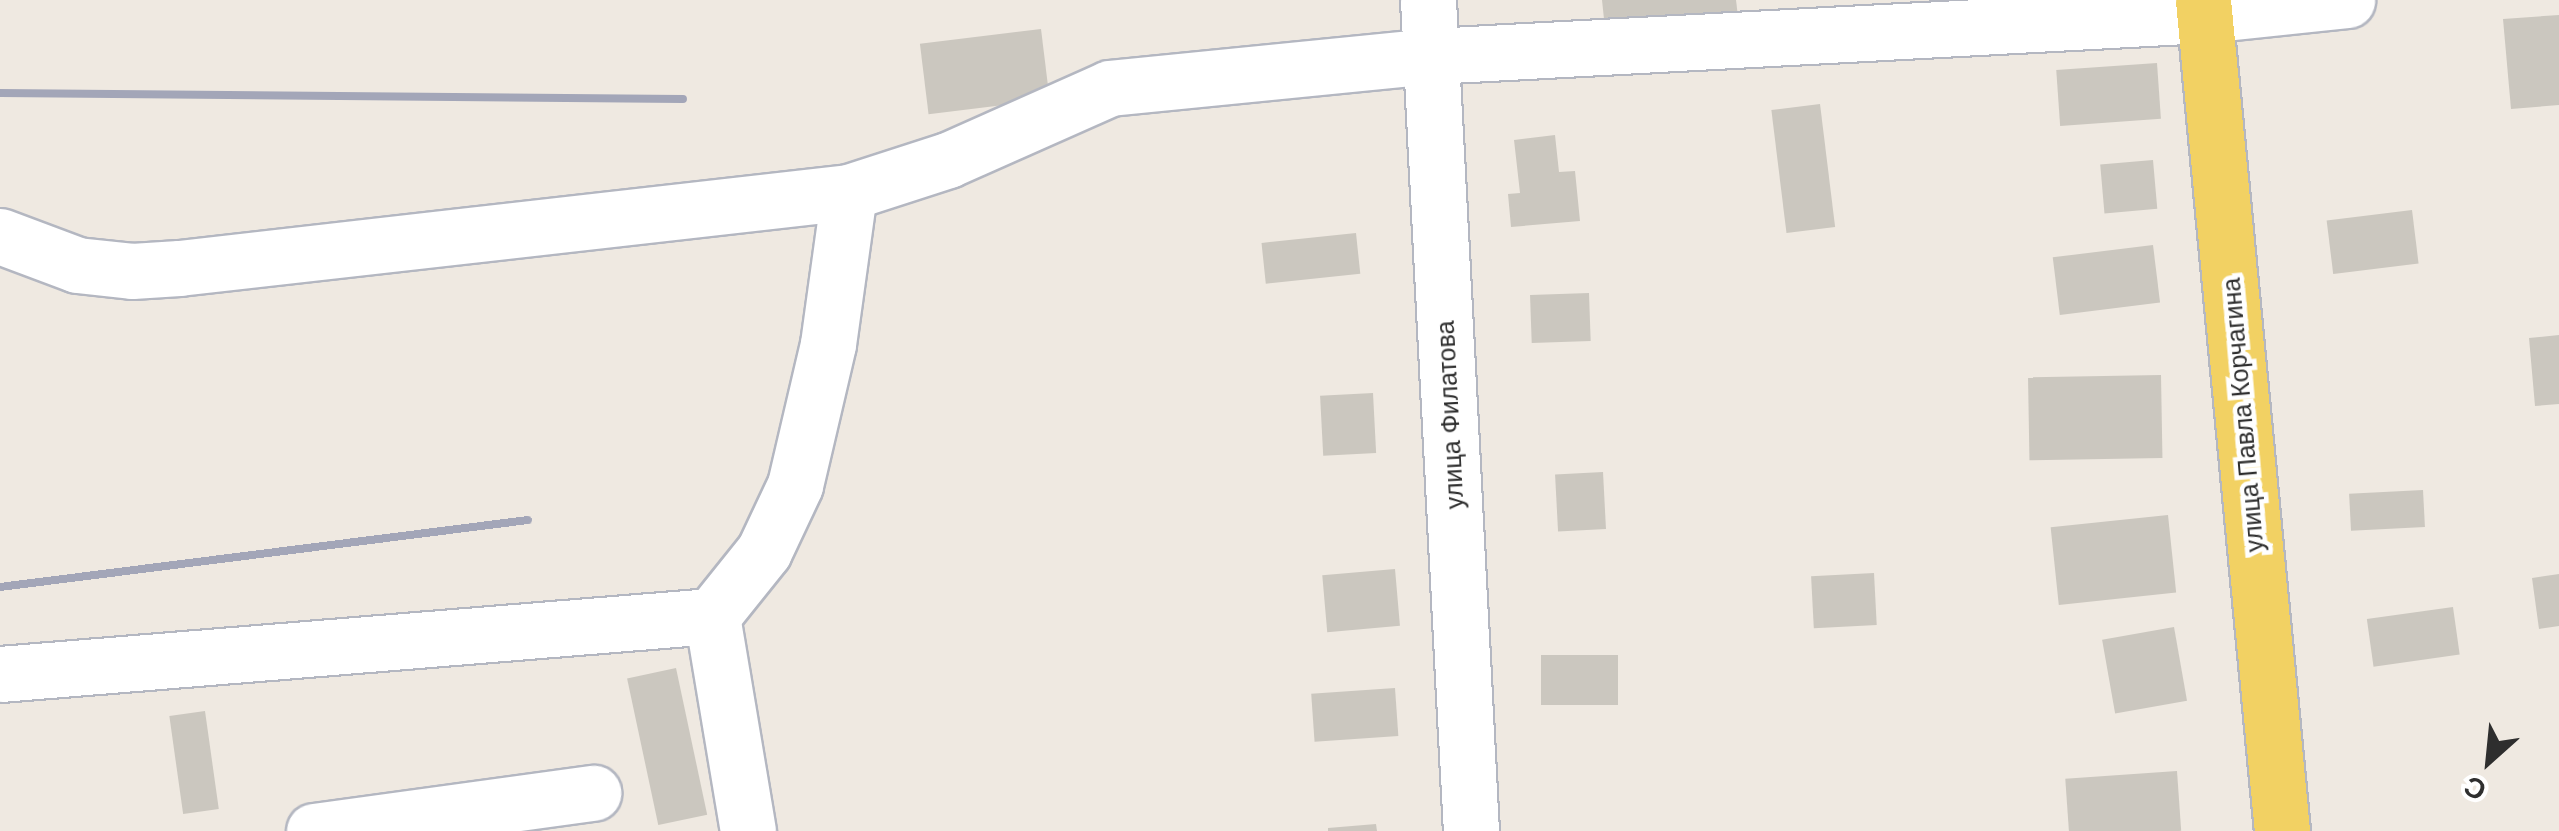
<!DOCTYPE html>
<html>
<head>
<meta charset="utf-8">
<style>
  body { margin:0 }
  #map { position:relative; width:2559px; height:831px; overflow:hidden; background:#efe9e1; font-family:Helvetica,sans-serif }
  div>[style] { position:absolute }
  [style*='--x'] { left:calc(var(--x)*1px); top:calc(var(--y)*1px); width:calc(var(--w)*1px); rotate:calc(var(--a)*1deg) }
  .building>* { inset:0; background:#cbc7bf; transform-origin:0 0 }
  .roads { filter:drop-shadow(2px 0 #b4b7c1) drop-shadow(-2px 0 #b4b7c1) drop-shadow(0 2px #b4b7c1) drop-shadow(0 -2px #b4b7c1) }
  .minor>* { height:55px; margin:-27.5px; padding:0 27.5px; transform-origin:27.5px; border-radius:27.5px; background:#fff }
  .major>* { height:55px; margin:-27.5px; padding:0 27.5px; transform-origin:27.5px; border-radius:27.5px; background:#f2d163 }
  .rail>* { height:8px; margin:-4px; padding:0 4px; transform-origin:4px; border-radius:4px; background:#a3a6b8 }
  span { translate:-50% -50%; white-space:nowrap; text-align:center; line-height:1.15; -webkit-text-stroke:9px #fff; paint-order:stroke }
  .street-label { font-size:25px; color:#2e2e2e }
  .north { position:absolute; left:2439px; top:711px; width:100px; height:100px; -webkit-text-stroke:8px #fff; paint-order:stroke; rotate:207deg; font-size:28px; font-weight:700; line-height:40px; text-align:center; color:#2e2e2e }
  .north::after { content:''; display:block; margin:auto; width:35px; height:45px; background:#2e2e2e; clip-path:polygon(50% 0,100% 100%,50% 72%,0 100%) }
</style>
</head>
<body>
<div id="map">
  <div class="building">
    <i style="clip-path:polygon(1602px 0,1736px 0,1739px 25px,1606px 38px)"></i>
    <i style="clip-path:polygon(2559px 15px,2559px 105px,2511px 109px,2503px 19px)"></i>
    <i style="left:1041px;top:29px;width:71px;height:122px;rotate:83deg"></i>
    <i style="left:2157px;top:63px;width:56px;height:101px;rotate:86deg"></i>
    <i style="left:1820px;top:104px;width:124px;height:49px;rotate:83deg"></i>
    <i style="clip-path:polygon(1555px 135px,1559px 172px,1575px 171px,1580px 221px,1511px 227px,1508px 194px,1520px 193px,1514px 140px)"></i>
    <i style="left:2153px;top:160px;width:49px;height:53px;rotate:85deg"></i>
    <i style="left:2412px;top:210px;width:54px;height:86px;rotate:83deg"></i>
    <i style="left:1356px;top:233px;width:41px;height:95px;rotate:84deg"></i>
    <i style="left:2153px;top:245px;width:58px;height:101px;rotate:83deg"></i>
    <i style="left:1589px;top:293px;width:48px;height:59px;rotate:88deg"></i>
    <i style="clip-path:polygon(2559px 335px,2559px 404px,2535px 406px,2529px 338px)"></i>
    <i style="left:2161px;top:375px;width:83px;height:133px;rotate:89deg"></i>
    <i style="left:1373px;top:393px;width:60px;height:53px;rotate:87deg"></i>
    <i style="left:1603px;top:472px;width:57px;height:48px;rotate:87deg"></i>
    <i style="left:2423px;top:490px;width:37px;height:74px;rotate:87deg"></i>
    <i style="left:2168px;top:515px;width:78px;height:118px;rotate:84deg"></i>
    <i style="left:1395px;top:569px;width:57px;height:73px;rotate:85deg"></i>
    <i style="left:1874px;top:573px;width:52px;height:63px;rotate:87deg"></i>
    <i style="clip-path:polygon(2559px 574px,2559px 626px,2539px 629px,2532px 578px)"></i>
    <i style="left:2453px;top:607px;width:48px;height:87px;rotate:82deg"></i>
    <i style="left:2174px;top:627px;width:75px;height:73px;rotate:80deg"></i>
    <i style="left:1541px;top:655px;width:77px;height:50px"></i>
    <i style="left:676px;top:668px;width:150px;height:50px;rotate:78deg"></i>
    <i style="left:1395px;top:688px;width:48px;height:84px;rotate:86deg"></i>
    <i style="left:205px;top:711px;width:99px;height:36px;rotate:82deg"></i>
    <i style="left:2177px;top:771px;width:60px;height:112px;rotate:86deg"></i>
    <i style="clip-path:polygon(1376px 824px,1377px 831px,1328px 831px,1328px 828px)"></i>
  </div>
  <div class="roads">
    <div class="minor">
      <i style="--x:1428;--y:0;--w:832;--a:87.04"></i>
      <i style="--x:0;--y:236;--w:82;--a:20.6"></i>
      <i style="--x:77;--y:265;--w:55;--a:6.2"></i>
      <i style="--x:132;--y:271;--w:47;--a:-3.7"></i>
      <i style="--x:179;--y:268;--w:674;--a:-6.47"></i>
      <i style="--x:849;--y:192;--w:104;--a:-17.9"></i>
      <i style="--x:948;--y:160;--w:177;--a:-24"></i>
      <i style="--x:1110;--y:88;--w:324;--a:-5.7"></i>
      <i style="--x:1432;--y:56;--w:774;--a:-3.04"></i>
      <i style="--x:2205;--y:15;--w:143;--a:-6"></i>
      <i style="--x:712;--y:616;--w:218;--a:80.5"></i>
      <i style="--x:0;--y:674;--w:714;--a:-4.66"></i>
      <i style="--x:712;--y:616;--w:83;--a:-51.3"></i>
      <i style="--x:764;--y:551;--w:73;--a:-64.8"></i>
      <i style="--x:795;--y:485;--w:145;--a:-76.8"></i>
      <i style="--x:828;--y:344;--w:153;--a:-82.1"></i>
      <i style="--x:314;--y:831;--w:282;--a:-7.8"></i>
    </div>
    <div class="major">
      <i style="--x:2203;--y:0;--w:835;--a:84.57"></i>
    </div>
  </div>
  <div class="rail">
    <i style="--x:0;--y:93;--w:683;--a:0.5"></i>
    <i style="--x:0;--y:587;--w:532;--a:-7.23"></i>
  </div>
  <div class="street-label">
    <span style="left:1450px;top:415px;rotate:-93deg">улица Филатова</span>
    <span style="left:2243px;top:415px;rotate:-95deg">улица Павла Корчагина</span>
  </div>
  <div class="north">С</div>
</div>
</body>
</html>
